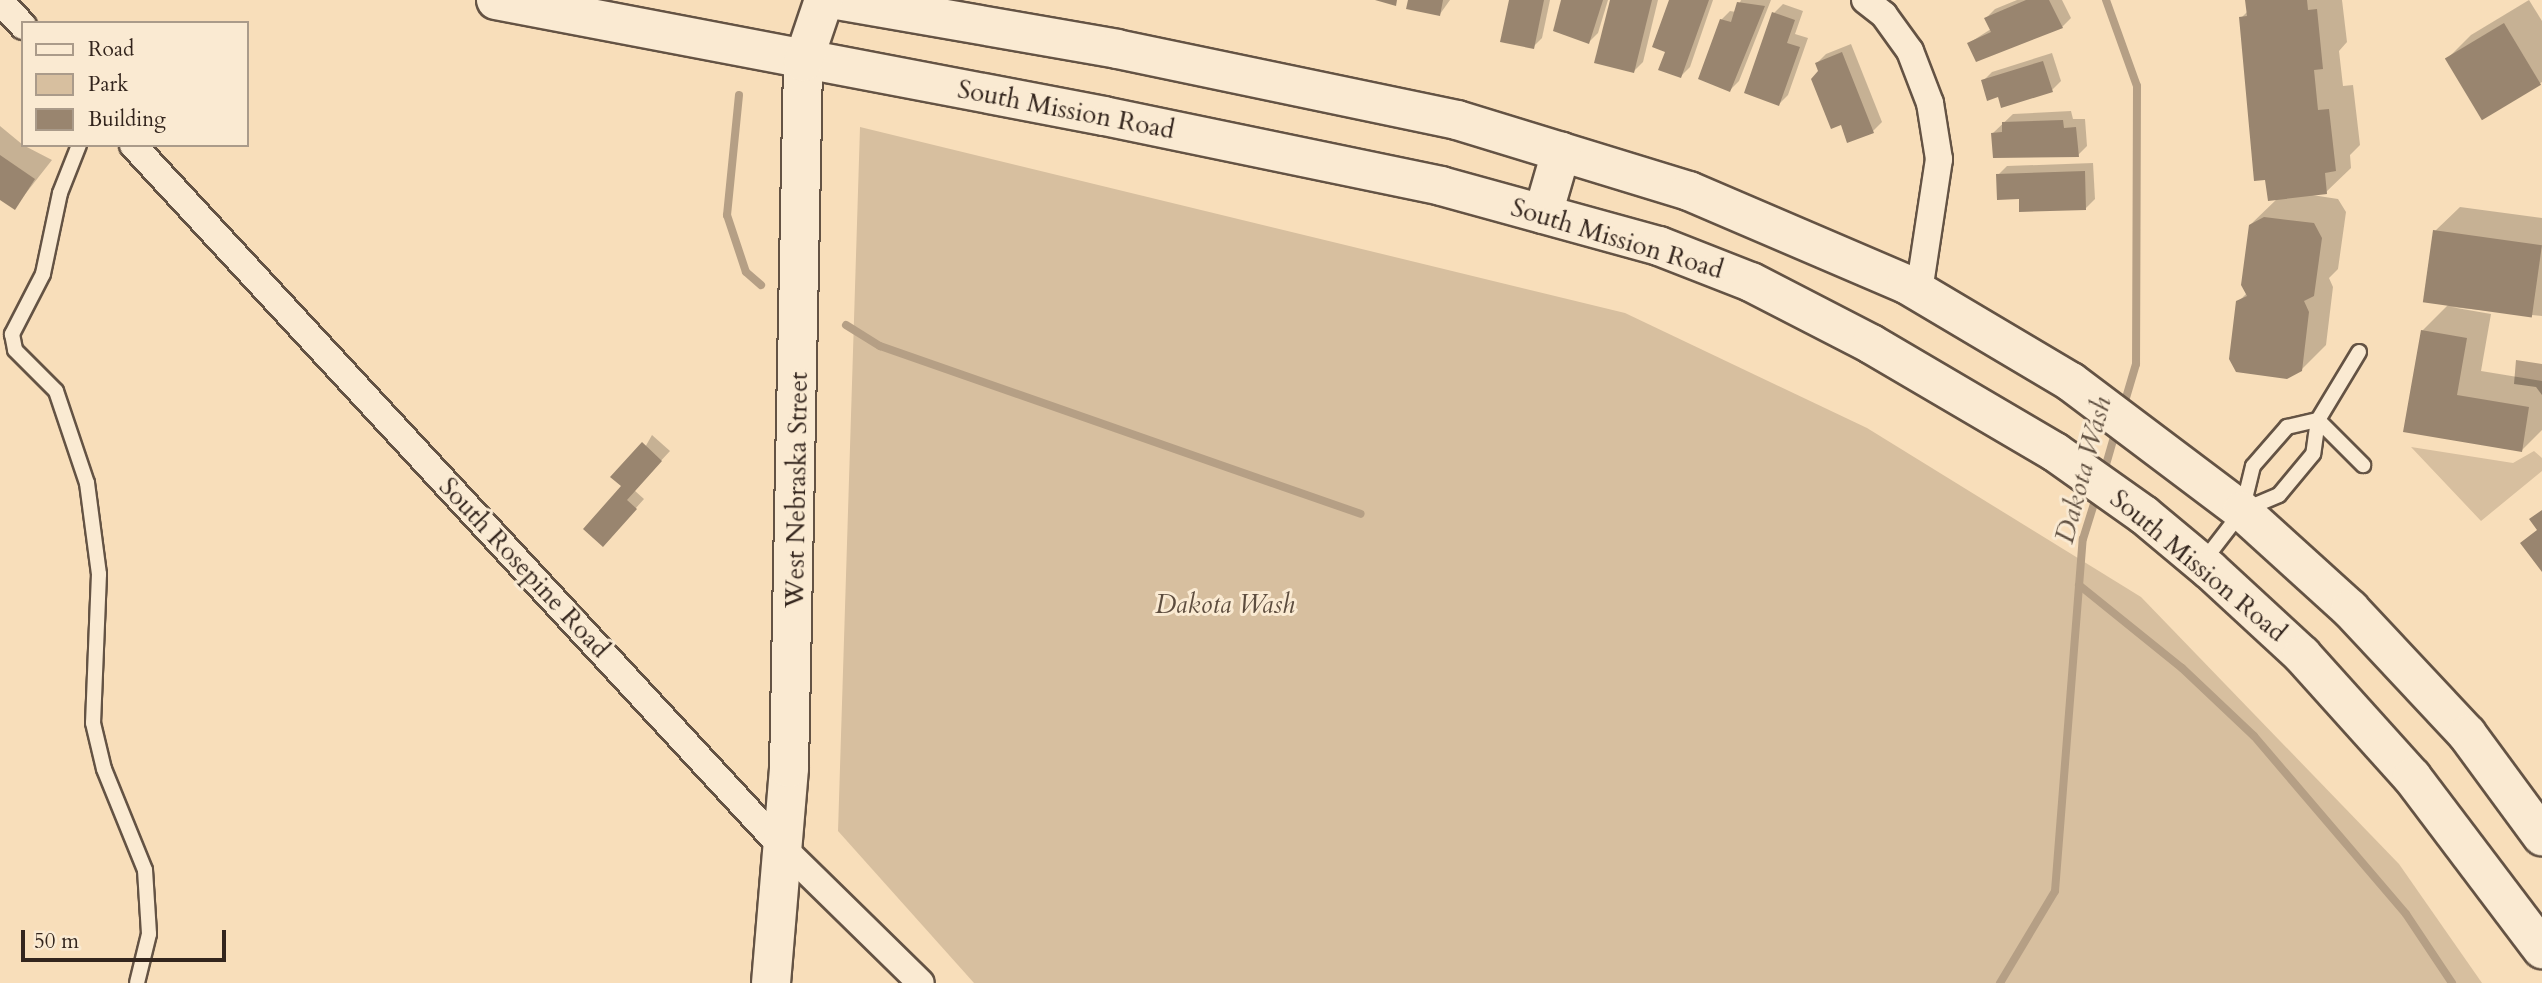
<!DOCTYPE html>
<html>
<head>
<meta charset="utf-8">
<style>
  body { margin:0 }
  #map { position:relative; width:2542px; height:983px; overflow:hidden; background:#f8deba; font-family:Cardo,serif }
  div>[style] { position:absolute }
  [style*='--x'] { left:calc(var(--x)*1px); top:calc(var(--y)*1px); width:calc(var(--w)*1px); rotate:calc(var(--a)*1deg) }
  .green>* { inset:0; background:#d7bf9f }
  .water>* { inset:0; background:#b59f85 }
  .shadow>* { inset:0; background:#0003 }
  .stream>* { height:8px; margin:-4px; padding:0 4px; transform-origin:4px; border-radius:4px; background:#b59f85 }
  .building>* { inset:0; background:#99856f; transform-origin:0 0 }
  .roads { filter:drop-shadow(2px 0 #645344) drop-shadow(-2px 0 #645344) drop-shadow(0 2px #645344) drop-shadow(0 -2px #645344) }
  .lane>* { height:14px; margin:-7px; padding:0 7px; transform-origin:7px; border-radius:7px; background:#faead2 }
  .street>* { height:26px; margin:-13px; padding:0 13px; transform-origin:13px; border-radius:13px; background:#faead2 }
  .secondary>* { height:38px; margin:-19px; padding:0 19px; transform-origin:19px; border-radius:19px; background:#faead2 }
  span { translate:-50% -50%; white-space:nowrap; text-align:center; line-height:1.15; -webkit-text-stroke:6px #faead2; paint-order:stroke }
  .street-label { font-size:26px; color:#33251d }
  .park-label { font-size:26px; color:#5c4c3e; font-style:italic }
  .water-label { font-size:28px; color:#605041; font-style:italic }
  .legend { position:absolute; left:21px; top:21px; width:228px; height:126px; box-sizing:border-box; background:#faead2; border:2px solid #aa9b8a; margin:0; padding:9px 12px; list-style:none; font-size:21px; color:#33251d }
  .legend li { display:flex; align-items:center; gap:14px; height:35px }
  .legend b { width:35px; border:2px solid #aa9b8a }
  .scale { position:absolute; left:21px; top:930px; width:205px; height:32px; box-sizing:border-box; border:4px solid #33251d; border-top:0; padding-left:9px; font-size:21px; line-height:24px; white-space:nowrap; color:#33251d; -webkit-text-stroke:5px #faead2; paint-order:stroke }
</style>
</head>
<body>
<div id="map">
  <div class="green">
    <i style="clip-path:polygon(860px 127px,1625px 313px,1867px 428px,2141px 597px,2399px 864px,2482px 983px,974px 983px,838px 831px)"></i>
    <i style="clip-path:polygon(2411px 447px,2513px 463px,2534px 451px,2542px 458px,2542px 471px,2481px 521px)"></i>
  </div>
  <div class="water">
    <i style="clip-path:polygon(2516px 360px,2542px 364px,2542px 395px,2536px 387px,2514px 384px)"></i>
  </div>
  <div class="shadow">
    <i style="clip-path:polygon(1410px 0,1450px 0,1440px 14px)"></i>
    <i style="clip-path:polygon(1511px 0,1550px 0,1542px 38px,1533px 47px)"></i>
    <i style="clip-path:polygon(1563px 0,1608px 0,1598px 33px,1589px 42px)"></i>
    <i style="clip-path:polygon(1611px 0,1658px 0,1643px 62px,1634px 71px)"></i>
    <i style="clip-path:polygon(1671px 0,1713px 0,1690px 67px,1681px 76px,1667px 51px)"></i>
    <i style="clip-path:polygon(1741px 0,1771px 0,1739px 81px,1730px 90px,1721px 20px,1730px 11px,1736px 12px)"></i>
    <i style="clip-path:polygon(2017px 0,2062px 0,2071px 18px,2062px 27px,1969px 43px,1991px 29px,1986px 18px,1995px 9px)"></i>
    <i style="clip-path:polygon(2247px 0,2342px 0,2347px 42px,2339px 51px,2343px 86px,2353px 85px,2360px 145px,2350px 155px,2351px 168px,2326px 192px,2312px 195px,2338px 199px,2346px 212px,2338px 269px,2329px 278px,2333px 287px,2326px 345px,2301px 370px,2238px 302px,2247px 293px,2250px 225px,2278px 198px,2241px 18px,2248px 11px)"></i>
    <i style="clip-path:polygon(2529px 0,2542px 21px,2542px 82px,2483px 118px,2447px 59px,2471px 35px)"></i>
    <i style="clip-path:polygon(1783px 4px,1803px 11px,1795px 34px,1808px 38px,1788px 95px,1779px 104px,1774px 13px)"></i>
    <i style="clip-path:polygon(1851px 44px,1882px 122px,1873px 131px,1817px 63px,1826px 54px)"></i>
    <i style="clip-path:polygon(2052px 53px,2061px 81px,2052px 90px,1999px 95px,1983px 81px,1992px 72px)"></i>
    <i style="clip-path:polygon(2071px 111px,2073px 119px,2085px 119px,2087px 146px,2078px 155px,1993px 133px,2013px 114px)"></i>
    <i style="clip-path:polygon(0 126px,23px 145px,52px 160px,15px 207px,0 198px)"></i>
    <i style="clip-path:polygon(2093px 163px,2095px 199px,2086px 208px,2021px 197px,1998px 175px,2007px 166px)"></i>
    <i style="clip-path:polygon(2460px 207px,2542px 218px,2542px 316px,2451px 307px,2491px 314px,2481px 371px,2542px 381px,2542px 430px,2522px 450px,2405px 430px,2422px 331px,2449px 304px,2435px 231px)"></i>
    <i style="clip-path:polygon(652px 435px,670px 451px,634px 490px,644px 499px,611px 536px,623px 486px)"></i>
  </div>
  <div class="stream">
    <i style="--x:2106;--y:0;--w:91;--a:70.2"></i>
    <i style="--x:2137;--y:86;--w:278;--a:90.2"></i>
    <i style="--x:2136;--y:364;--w:46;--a:106.5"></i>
    <i style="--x:739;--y:95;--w:121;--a:95.7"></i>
    <i style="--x:727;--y:215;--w:60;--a:71.6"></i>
    <i style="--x:746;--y:272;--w:20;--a:41"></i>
    <i style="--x:846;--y:325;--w:40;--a:32"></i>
    <i style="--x:880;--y:346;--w:509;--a:19.25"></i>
    <i style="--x:2103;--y:475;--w:47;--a:-73.9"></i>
    <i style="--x:2079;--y:585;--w:132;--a:38.9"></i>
    <i style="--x:2182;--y:668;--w:99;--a:43.4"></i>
    <i style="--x:2254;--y:736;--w:234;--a:49.5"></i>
    <i style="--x:2406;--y:914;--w:83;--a:56.3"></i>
    <i style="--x:2000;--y:983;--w:107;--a:-59.1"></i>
    <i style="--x:2055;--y:891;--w:353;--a:-85.5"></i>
    <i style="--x:2083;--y:539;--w:47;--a:-72.7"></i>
  </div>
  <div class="building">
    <i style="clip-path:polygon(1375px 0,1397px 0,1396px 6px)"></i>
    <i style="clip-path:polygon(1408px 0,1443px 0,1440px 16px,1406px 9px)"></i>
    <i style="clip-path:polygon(1509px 0,1544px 0,1534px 49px,1500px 42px)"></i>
    <i style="clip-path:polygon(1561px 0,1603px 0,1589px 44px,1553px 31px)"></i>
    <i style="clip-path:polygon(1610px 0,1652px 0,1634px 73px,1594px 63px)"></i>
    <i style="clip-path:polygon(1669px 0,1709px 0,1681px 78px,1658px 70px,1665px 52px,1652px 47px)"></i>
    <i style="clip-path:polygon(2026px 0,2049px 0,2063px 28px,1976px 62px,1967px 43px,1991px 32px,1984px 18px)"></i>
    <i style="clip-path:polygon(2245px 0,2307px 0,2308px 10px,2317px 9px,2323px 69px,2314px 70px,2318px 110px,2329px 109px,2336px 171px,2325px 173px,2327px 194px,2268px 201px,2265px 180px,2254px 181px,2239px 17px,2247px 16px)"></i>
    <i style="clip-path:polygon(1737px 2px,1765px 6px,1730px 92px,1698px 79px,1720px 19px,1731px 22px)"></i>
    <i style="clip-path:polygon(1772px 12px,1795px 20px,1787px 43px,1800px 47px,1779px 106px,1744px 93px)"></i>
    <i style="left:2504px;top:23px;width:72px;height:69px;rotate:59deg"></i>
    <i style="clip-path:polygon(1842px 52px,1874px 133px,1847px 143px,1841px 125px,1831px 129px,1811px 79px,1818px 71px,1815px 63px)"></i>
    <i style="clip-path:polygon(2043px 61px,2053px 92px,2001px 108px,1998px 97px,1987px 101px,1981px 80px)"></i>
    <i style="clip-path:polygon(2063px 120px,2064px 128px,2076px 127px,2079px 157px,1993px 158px,1991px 133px,2002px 132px,2002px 122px)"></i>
    <i style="clip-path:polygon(0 155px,35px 179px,15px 210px,0 200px)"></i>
    <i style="clip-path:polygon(2085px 171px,2086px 210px,2019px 212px,2019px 199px,1997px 200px,1996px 174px)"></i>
    <i style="clip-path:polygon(2264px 217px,2314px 223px,2322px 238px,2314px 296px,2304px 301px,2309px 312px,2302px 371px,2287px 379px,2236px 372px,2229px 359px,2236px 301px,2247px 296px,2241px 285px,2249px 225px)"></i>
    <i style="left:2433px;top:230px;width:110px;height:73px;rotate:8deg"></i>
    <i style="clip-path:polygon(2421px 330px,2467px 338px,2457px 395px,2529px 407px,2522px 452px,2403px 432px)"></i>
    <i style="clip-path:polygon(642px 442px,662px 461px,627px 500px,637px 509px,603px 547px,583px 529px,621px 486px,610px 477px)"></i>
    <i style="clip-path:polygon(2542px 510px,2542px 572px,2520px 543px,2537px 530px,2529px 519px)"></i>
  </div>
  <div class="roads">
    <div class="lane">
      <i style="--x:79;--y:145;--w:52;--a:111.6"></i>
      <i style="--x:60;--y:193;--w:83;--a:101.9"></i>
      <i style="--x:43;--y:274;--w:68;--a:117.3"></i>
      <i style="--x:12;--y:334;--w:16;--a:79"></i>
      <i style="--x:15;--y:350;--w:58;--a:45"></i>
      <i style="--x:56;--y:391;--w:97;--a:71.4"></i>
      <i style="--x:87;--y:483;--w:92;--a:82.5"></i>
      <i style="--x:99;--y:574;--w:149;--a:92.3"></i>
      <i style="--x:93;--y:723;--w:47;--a:76.6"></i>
      <i style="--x:104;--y:769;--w:109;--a:67.9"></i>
      <i style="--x:145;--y:870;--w:64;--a:86.4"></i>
      <i style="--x:149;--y:934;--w:50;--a:103.8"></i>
      <i style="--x:2359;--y:352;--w:79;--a:121.1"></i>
      <i style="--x:2318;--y:420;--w:64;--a:45"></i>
      <i style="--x:2202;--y:563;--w:66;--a:-52.4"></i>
      <i style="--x:2242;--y:511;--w:46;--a:-76.3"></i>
      <i style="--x:2253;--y:466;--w:52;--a:-48.9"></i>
      <i style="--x:2287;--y:427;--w:32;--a:-13"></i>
      <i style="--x:2318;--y:420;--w:34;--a:98"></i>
      <i style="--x:2313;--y:454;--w:53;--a:129.7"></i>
      <i style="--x:2279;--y:495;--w:36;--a:157"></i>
    </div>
    <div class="street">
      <i style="--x:1865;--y:0;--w:24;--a:38"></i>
      <i style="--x:1884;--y:15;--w:44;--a:54.2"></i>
      <i style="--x:1910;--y:51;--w:56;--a:69"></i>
      <i style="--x:1930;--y:103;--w:57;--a:80.9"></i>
      <i style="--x:1939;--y:159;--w:134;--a:98.6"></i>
      <i style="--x:0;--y:1;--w:34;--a:47"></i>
      <i style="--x:133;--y:145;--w:956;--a:47.25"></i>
      <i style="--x:782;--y:847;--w:194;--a:44.4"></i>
    </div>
    <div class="secondary">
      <i style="--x:496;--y:0;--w:619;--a:10.8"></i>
      <i style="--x:1104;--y:116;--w:344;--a:11.7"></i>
      <i style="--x:1441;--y:186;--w:226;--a:15.4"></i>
      <i style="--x:1659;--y:246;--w:99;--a:21.4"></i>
      <i style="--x:1751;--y:282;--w:135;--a:27.3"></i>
      <i style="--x:1871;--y:344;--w:213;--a:30.4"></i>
      <i style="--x:2055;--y:452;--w:109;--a:35.3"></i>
      <i style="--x:2144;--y:515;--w:86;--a:39.8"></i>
      <i style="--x:2210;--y:570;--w:125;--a:42.7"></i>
      <i style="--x:2302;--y:655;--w:164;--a:48"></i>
      <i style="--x:2412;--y:777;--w:216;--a:52.9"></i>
      <i style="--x:837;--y:0;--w:284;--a:9.9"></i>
      <i style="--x:1117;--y:49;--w:347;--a:11.8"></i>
      <i style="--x:1457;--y:120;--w:243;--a:17"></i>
      <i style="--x:1689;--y:191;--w:236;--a:23.2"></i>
      <i style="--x:1906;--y:284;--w:192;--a:30.7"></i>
      <i style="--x:2071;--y:382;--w:214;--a:37"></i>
      <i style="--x:2242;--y:511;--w:146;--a:42.2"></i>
      <i style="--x:2350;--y:609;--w:171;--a:46.9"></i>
      <i style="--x:2467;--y:734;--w:127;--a:53.7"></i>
      <i style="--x:1543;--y:214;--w:65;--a:-73.8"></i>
      <i style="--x:771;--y:983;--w:216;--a:-85.2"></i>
      <i style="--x:789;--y:768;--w:706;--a:-88.86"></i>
      <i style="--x:803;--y:62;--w:65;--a:-71.3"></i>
    </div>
  </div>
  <div class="street-label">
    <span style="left:1066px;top:110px;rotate:11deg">South Mission Road</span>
    <span style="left:1617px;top:239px;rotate:17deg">South Mission Road</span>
    <span style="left:797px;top:490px;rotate:-89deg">West Nebraska Street</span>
    <span style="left:2198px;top:566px;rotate:40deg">South Mission Road</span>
    <span style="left:524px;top:568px;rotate:47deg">South Rosepine Road</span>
  </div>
  <div class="park-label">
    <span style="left:1225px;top:605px">Dakota Wash</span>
  </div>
  <div class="water-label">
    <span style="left:2083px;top:470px;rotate:-75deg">Dakota Wash</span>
  </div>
  <ul class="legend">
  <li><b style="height:9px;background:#faead2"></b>Road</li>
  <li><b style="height:19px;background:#d7bf9f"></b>Park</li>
  <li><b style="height:19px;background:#99856f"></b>Building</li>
  </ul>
  <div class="scale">50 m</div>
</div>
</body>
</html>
